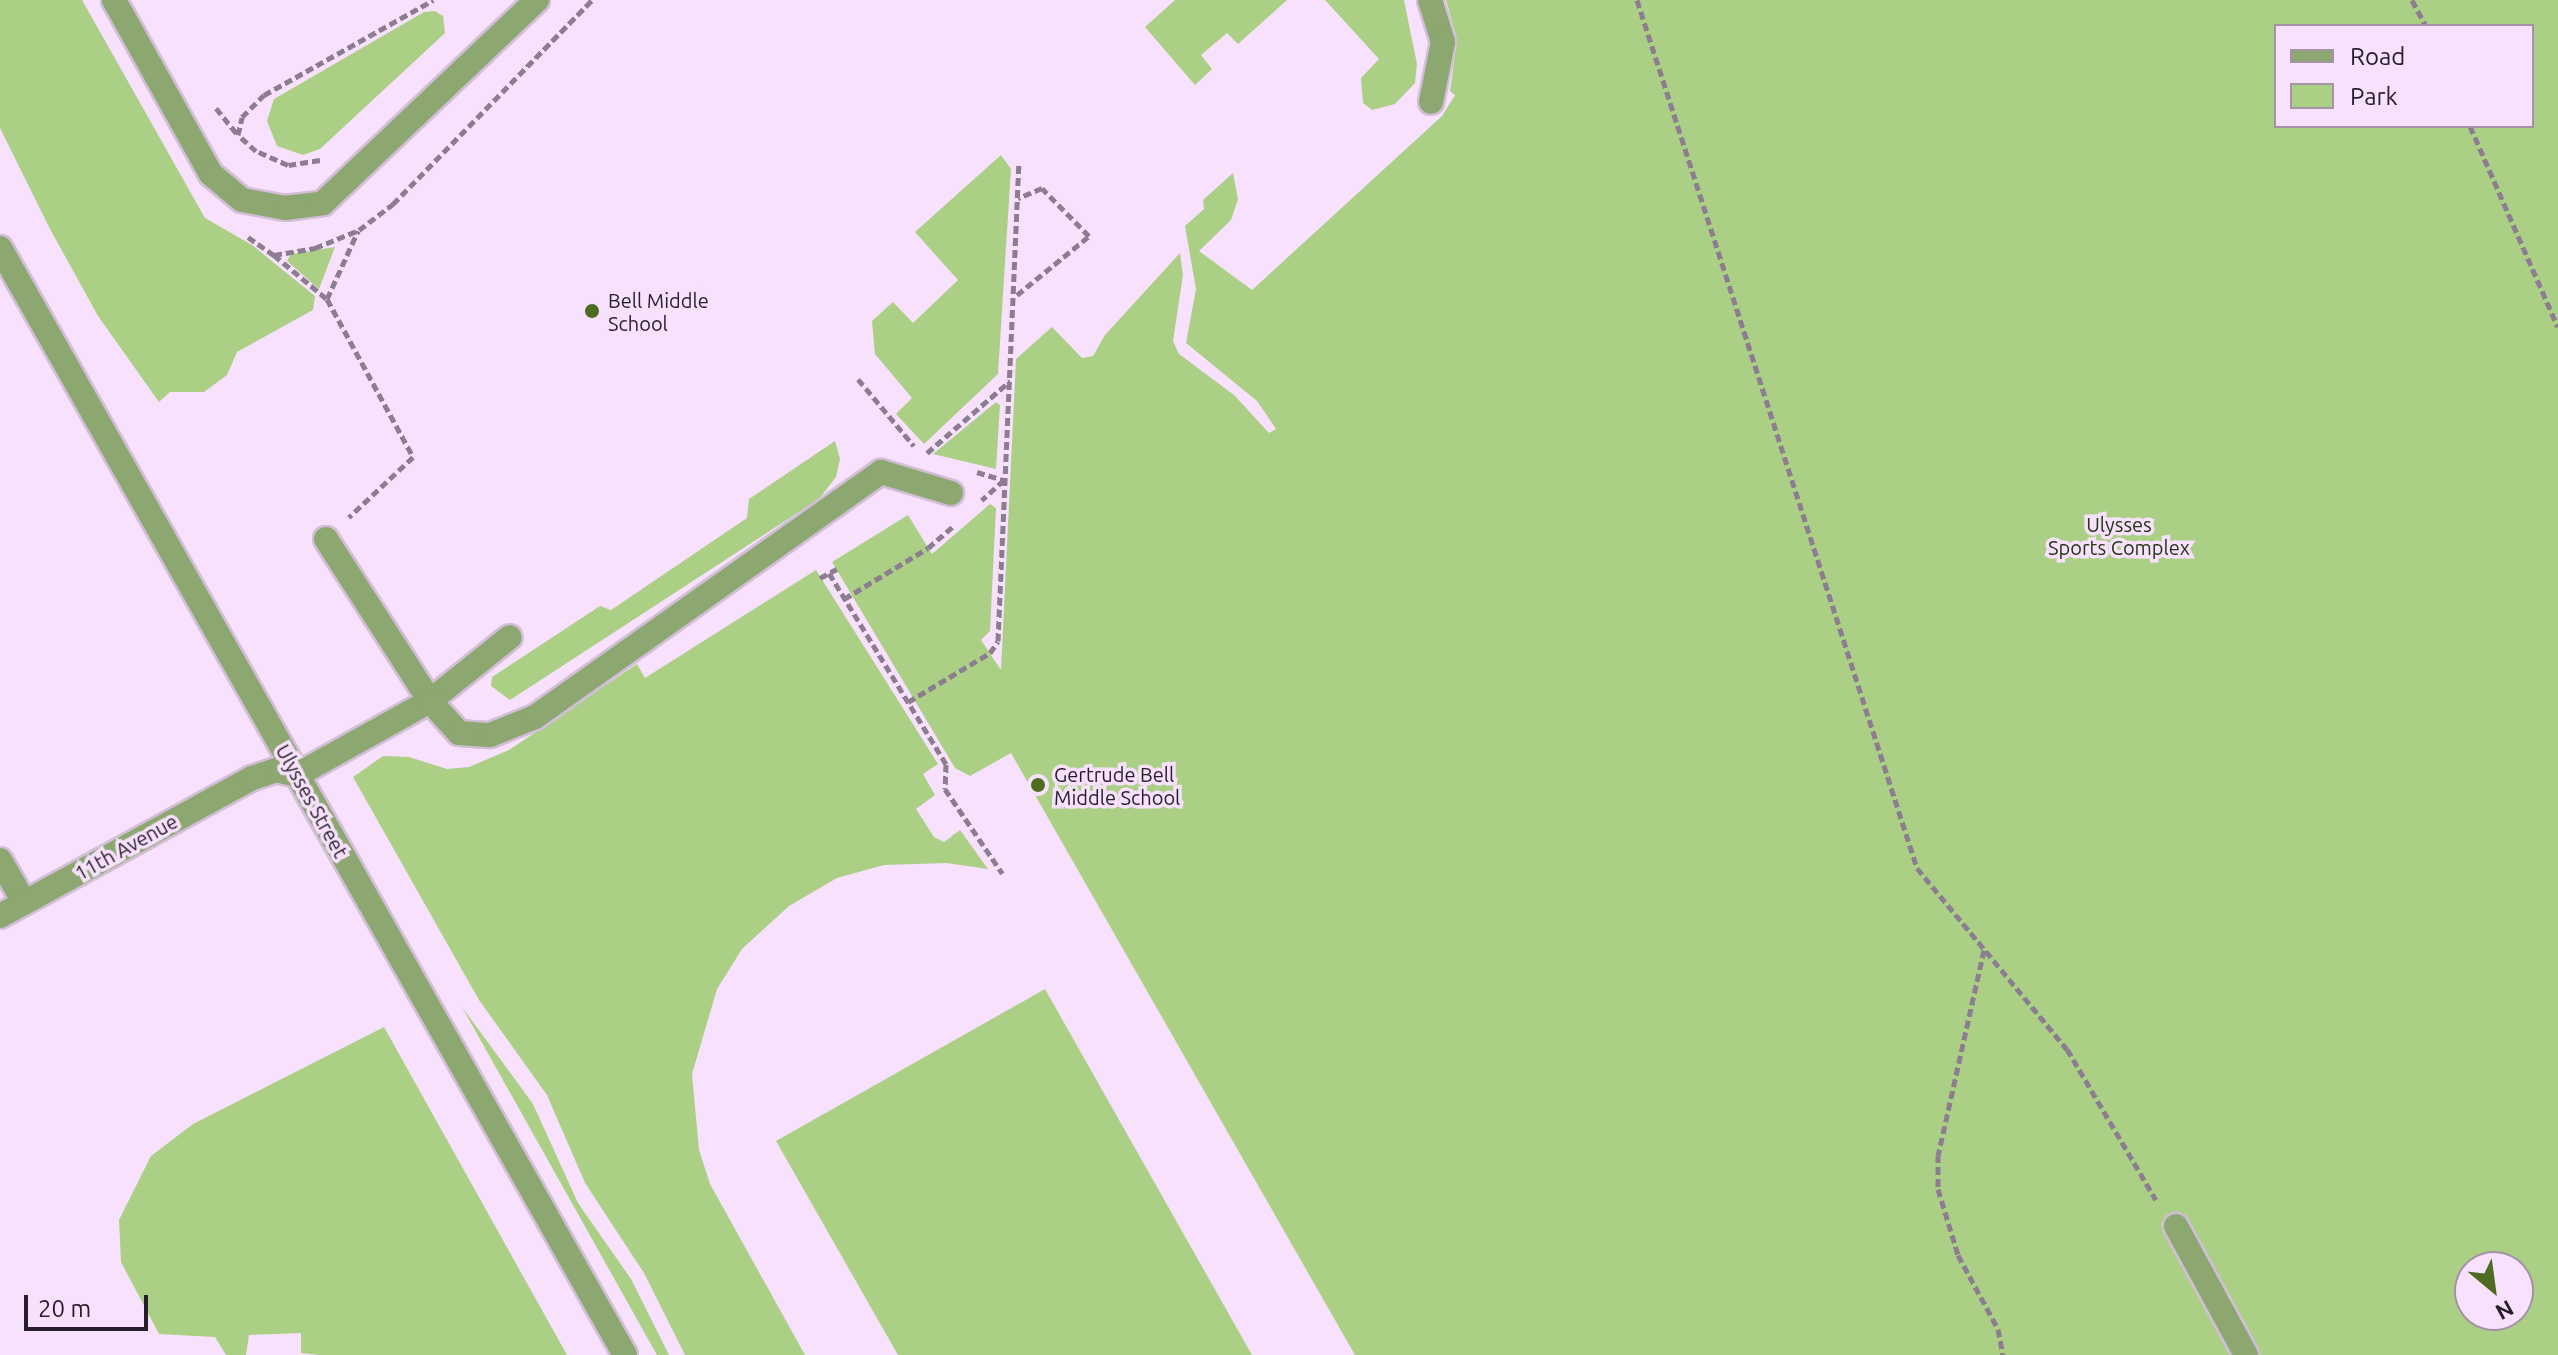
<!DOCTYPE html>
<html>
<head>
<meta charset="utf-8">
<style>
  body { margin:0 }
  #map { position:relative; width:2558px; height:1355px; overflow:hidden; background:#f8e1fd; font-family:Ubuntu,sans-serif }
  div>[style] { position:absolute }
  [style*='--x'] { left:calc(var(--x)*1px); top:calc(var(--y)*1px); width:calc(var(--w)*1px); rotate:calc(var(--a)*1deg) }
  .green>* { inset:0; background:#accf86 }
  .path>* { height:5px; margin-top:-2.5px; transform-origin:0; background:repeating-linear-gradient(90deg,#8c7d90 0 8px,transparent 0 12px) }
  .roads { filter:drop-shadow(2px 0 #d2bed7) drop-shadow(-2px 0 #d2bed7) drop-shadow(0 2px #d2bed7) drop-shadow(0 -2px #d2bed7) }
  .minor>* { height:24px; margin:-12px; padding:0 12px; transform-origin:12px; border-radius:12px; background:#8ca770 }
  .dots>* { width:22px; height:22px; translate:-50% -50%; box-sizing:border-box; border:4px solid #f8e1fd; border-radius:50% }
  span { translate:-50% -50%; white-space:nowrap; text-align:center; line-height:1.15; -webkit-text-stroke:7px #f8e1fd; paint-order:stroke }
  .poi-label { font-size:20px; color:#261e28 }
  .left { translate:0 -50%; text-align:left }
  .park-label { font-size:20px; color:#263612 }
  .street-label { font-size:20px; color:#261e28 }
  .legend { position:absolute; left:2274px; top:24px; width:260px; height:104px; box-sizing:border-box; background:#f8e1fd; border:2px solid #a493a8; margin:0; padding:10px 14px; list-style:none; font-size:24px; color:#261e28 }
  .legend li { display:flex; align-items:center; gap:16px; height:40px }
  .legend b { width:40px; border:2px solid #a493a8 }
  .north { position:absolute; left:2454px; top:1251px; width:80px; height:80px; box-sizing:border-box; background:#f8e1fd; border:2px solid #a493a8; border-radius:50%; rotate:151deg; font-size:22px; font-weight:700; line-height:32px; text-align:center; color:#261e28 }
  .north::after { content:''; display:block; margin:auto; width:28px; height:36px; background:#4d6c22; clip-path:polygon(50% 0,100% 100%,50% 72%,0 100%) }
  .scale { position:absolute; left:24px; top:1295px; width:124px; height:36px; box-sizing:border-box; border:4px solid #261e28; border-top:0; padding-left:10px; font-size:24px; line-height:28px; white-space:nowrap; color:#261e28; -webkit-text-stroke:6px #f8e1fd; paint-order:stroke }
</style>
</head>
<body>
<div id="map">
  <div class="green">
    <i style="clip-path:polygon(0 0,82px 0,205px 218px,252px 245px,315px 296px,313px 310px,237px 352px,227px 375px,204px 392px,170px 392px,159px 402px,98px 316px,50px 229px,0 128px)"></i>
    <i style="clip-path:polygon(1175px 0,1287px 0,1238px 44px,1227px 33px,1201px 55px,1212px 69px,1195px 85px,1145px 27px)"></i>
    <i style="clip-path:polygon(1325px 0,1404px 0,1417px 64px,1415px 83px,1395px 104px,1372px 110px,1363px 103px,1361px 78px,1379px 59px)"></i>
    <i style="clip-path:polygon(evenodd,1446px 0,2558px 0,2558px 1355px,1355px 1355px,1011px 753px,970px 776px,955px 768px,832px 562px,908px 515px,932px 554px,990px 504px,996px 508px,990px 631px,981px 640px,1001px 670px,1016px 359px,1052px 327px,1082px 358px,1093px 356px,1105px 335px,1180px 253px,1183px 275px,1173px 341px,1179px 354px,1234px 395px,1269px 433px,1276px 429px,1257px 401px,1186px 343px,1196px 289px,1185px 226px,1204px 209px,1203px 200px,1233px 173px,1238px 199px,1231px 220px,1199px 251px,1252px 290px,1442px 116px,1455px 95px,1450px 91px,1457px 39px,1446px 0,2276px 26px,2532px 26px,2532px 126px,2276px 126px,2276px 26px,1446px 0,2470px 1267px,2518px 1267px,2518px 1315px,2470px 1315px,2470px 1267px)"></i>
    <i style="clip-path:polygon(435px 11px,443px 16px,445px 33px,320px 149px,303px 155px,277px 146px,267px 121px,274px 99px,424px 12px)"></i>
    <i style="clip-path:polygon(1001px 155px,1011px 169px,998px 374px,924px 444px,896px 414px,912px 398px,875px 354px,872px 321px,893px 302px,913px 323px,958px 280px,915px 232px)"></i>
    <i style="clip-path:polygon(335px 247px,319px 289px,287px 261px,291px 254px)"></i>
    <i style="clip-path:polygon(996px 402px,1000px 405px,996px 469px,933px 454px)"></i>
    <i style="clip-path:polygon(835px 441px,840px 459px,836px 477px,819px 499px,510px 700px,491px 686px,492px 677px,600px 606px,611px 610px,747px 518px,749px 499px)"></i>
    <i style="clip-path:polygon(816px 570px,938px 764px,923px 774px,935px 795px,916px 809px,934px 837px,944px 842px,960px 830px,988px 869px,946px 863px,884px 865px,837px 878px,789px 906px,742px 949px,717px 989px,692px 1074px,699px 1150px,710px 1184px,805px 1355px,685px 1355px,644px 1273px,585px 1183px,547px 1095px,479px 1000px,353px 777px,383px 756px,409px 757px,447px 769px,469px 767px,509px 750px,637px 664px,645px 678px)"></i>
    <i style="clip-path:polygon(1045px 989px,1252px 1355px,898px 1355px,776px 1141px)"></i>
    <i style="clip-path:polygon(462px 1007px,533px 1104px,578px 1203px,631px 1279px,669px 1355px,657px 1355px)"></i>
    <i style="clip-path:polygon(384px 1027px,567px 1355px,319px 1355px,301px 1353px,301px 1333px,249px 1335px,246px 1355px,226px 1355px,215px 1337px,159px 1334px,121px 1262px,119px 1220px,151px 1156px,193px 1124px)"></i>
  </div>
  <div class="path">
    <i style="--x:1637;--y:0;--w:912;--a:72.12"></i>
    <i style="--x:1917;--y:868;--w:235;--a:50.4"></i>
    <i style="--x:2067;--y:1049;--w:175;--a:59.5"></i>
    <i style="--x:2412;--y:0;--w:30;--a:62"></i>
    <i style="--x:216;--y:108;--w:33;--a:51"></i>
    <i style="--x:2470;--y:126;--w:219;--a:66.4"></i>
    <i style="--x:320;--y:160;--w:32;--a:171"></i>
    <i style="--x:288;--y:165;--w:35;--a:-156"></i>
    <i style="--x:256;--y:151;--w:24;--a:-138"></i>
    <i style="--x:238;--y:135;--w:18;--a:-77"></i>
    <i style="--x:242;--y:117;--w:31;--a:-45"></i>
    <i style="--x:264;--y:95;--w:194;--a:-29.3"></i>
    <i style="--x:248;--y:237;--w:32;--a:35"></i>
    <i style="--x:274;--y:255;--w:42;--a:-9.7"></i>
    <i style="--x:315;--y:248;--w:48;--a:-22.2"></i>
    <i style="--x:359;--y:230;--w:43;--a:-37.4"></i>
    <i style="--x:393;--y:204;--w:285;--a:-45.7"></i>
    <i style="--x:274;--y:255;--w:69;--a:39.7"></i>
    <i style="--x:327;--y:299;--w:75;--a:-65.5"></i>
    <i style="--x:1017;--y:295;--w:93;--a:-39.3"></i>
    <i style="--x:1089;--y:236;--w:67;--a:-134.4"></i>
    <i style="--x:1042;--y:188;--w:26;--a:157"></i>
    <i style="--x:327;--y:299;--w:180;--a:61.4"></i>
    <i style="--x:413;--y:457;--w:88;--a:136.8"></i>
    <i style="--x:858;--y:379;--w:87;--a:50.1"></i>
    <i style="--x:927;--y:453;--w:110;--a:-40.9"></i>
    <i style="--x:977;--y:472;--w:28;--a:17"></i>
    <i style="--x:1004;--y:480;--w:30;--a:138"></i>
    <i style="--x:829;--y:573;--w:224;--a:58.5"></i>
    <i style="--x:946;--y:764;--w:25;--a:92"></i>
    <i style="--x:945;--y:789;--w:102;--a:55.8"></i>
    <i style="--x:820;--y:578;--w:19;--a:-28"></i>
    <i style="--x:844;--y:599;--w:98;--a:-31.3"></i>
    <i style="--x:928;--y:548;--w:35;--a:-41"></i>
    <i style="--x:908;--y:702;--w:96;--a:-30.9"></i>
    <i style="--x:990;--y:653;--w:14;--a:-56"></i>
    <i style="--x:998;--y:641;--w:479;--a:-87.5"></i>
    <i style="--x:1984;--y:950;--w:210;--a:102.6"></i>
    <i style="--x:1938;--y:1155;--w:34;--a:90"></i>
    <i style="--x:1938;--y:1189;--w:69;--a:73.1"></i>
    <i style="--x:1958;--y:1255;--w:84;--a:61.6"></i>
    <i style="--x:1998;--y:1329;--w:26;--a:79"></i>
  </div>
  <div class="roads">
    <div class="minor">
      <i style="--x:114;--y:0;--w:199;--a:60.9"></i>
      <i style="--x:211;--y:174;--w:40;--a:40"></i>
      <i style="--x:242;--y:200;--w:44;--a:10.5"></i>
      <i style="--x:285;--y:208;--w:38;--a:-7"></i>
      <i style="--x:323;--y:203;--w:295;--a:-43.5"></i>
      <i style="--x:1430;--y:0;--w:44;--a:72.8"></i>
      <i style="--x:1443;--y:42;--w:61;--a:101.3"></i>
      <i style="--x:0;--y:248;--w:1271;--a:60.55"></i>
      <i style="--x:326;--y:539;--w:193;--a:57.3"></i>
      <i style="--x:430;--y:701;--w:102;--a:-38.7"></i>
      <i style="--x:0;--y:860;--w:48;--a:60.3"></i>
      <i style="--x:0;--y:916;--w:287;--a:-28.7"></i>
      <i style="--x:252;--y:778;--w:25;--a:-18"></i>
      <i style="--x:276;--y:770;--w:22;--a:13"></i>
      <i style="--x:297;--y:775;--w:152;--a:-29.1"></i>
      <i style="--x:430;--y:701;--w:43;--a:47.8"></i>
      <i style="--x:459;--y:733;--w:31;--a:4"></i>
      <i style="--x:490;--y:735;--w:48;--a:-21.8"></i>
      <i style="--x:535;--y:717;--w:424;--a:-35.3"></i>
      <i style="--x:881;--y:472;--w:73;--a:16.7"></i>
      <i style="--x:2176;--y:1226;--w:147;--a:61.5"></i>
    </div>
  </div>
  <div class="dots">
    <i style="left:592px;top:311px;background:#4d6c22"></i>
    <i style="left:1038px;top:785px;background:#4d6c22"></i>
  </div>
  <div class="poi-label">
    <span class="left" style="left:608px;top:312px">Bell Middle<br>School</span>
    <span class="left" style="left:1054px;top:786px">Gertrude Bell<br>Middle School</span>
  </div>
  <div class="park-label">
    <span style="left:2119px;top:536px">Ulysses<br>Sports Complex</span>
  </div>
  <div class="street-label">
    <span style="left:312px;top:801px;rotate:61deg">Ulysses Street</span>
    <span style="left:126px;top:847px;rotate:-29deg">11th Avenue</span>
  </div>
  <ul class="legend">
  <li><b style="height:10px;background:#8ca770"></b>Road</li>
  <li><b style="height:22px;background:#accf86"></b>Park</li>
  </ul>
  <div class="north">N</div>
  <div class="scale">20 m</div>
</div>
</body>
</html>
